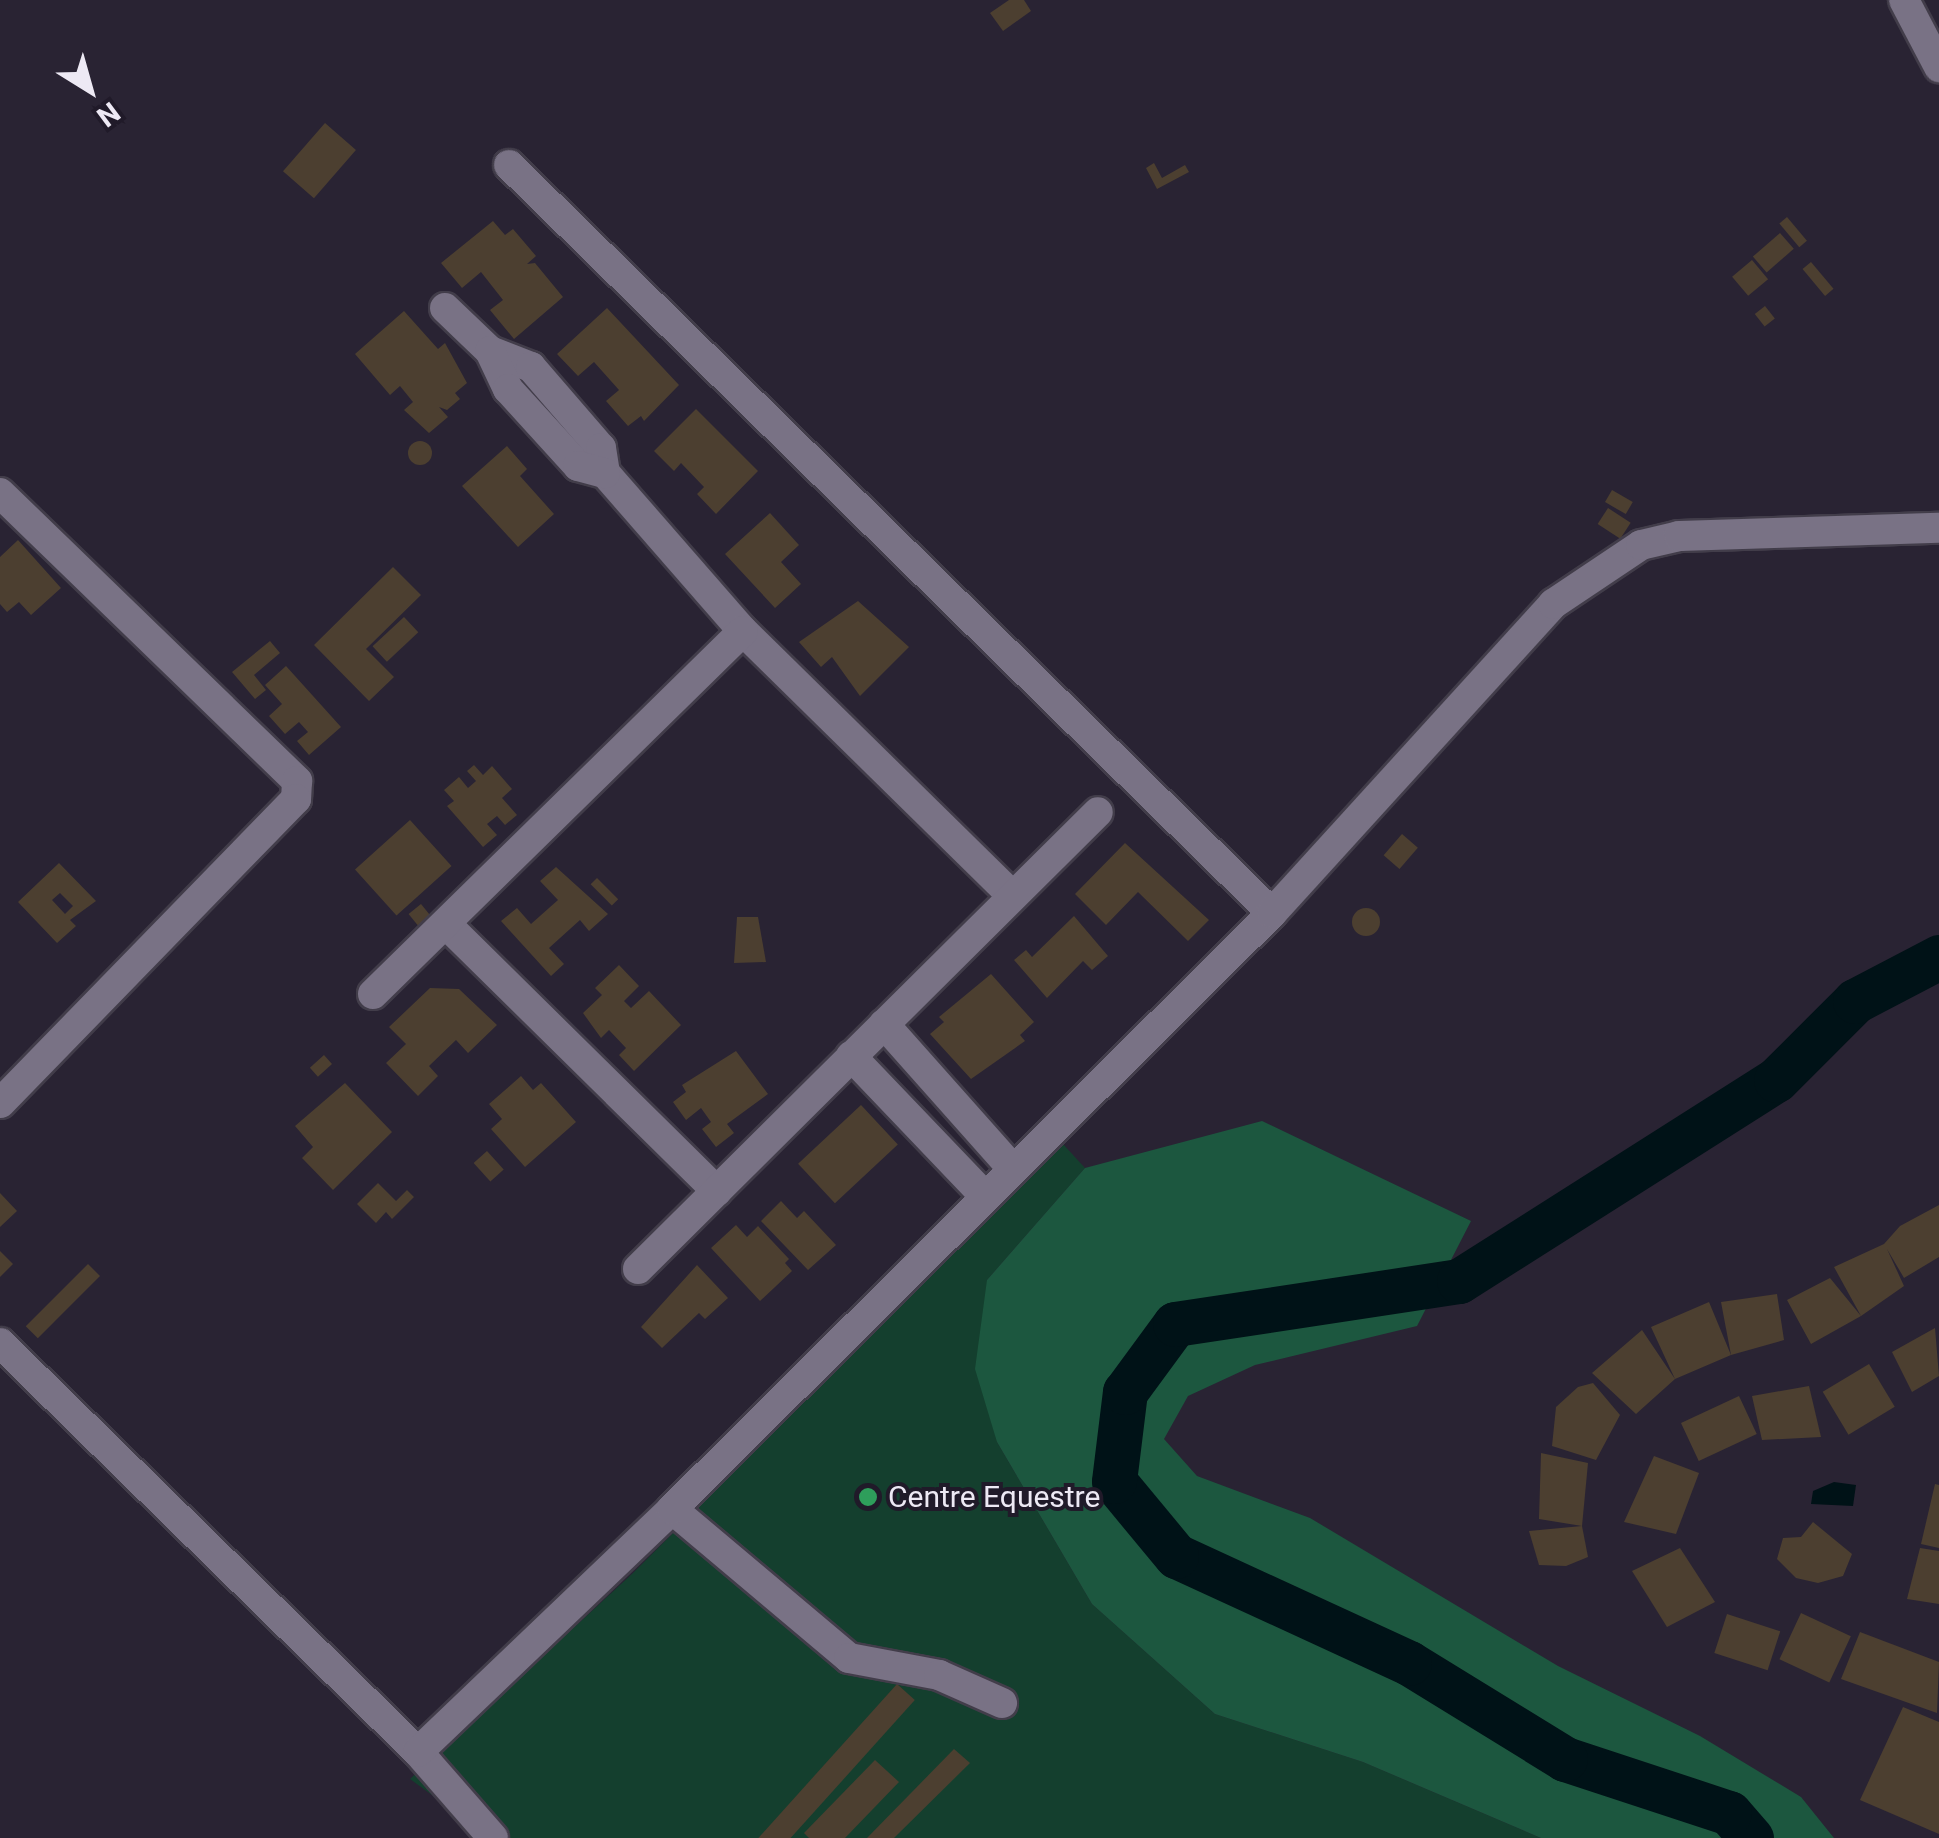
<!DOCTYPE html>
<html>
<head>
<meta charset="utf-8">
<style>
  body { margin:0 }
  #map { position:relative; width:1939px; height:1838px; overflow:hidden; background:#292333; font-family:Roboto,sans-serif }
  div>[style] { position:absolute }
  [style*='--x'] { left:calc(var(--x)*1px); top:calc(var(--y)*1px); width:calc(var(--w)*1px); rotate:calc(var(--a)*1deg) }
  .green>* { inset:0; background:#143f2e }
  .forest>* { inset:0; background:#1c573f }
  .water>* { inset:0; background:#001217 }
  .river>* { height:45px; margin:-22.5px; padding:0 22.5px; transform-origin:22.5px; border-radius:22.5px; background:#001217 }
  .building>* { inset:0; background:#4c3f30; transform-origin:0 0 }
  .round { border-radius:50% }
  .roads { filter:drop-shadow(2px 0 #423d4a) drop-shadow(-2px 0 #423d4a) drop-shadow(0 2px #423d4a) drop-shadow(0 -2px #423d4a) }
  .street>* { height:30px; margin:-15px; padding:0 15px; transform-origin:15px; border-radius:15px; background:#797285 }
  .dots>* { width:28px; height:28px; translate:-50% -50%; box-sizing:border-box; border:5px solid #201a29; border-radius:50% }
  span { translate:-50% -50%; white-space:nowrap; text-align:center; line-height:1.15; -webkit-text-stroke:8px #201a29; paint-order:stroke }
  .poi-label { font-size:30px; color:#ede9f4 }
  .left { translate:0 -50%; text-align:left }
  .north { position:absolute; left:40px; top:40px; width:100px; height:100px; -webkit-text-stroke:8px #201a29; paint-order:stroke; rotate:143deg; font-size:28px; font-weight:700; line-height:40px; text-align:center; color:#ede9f4 }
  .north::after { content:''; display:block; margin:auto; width:35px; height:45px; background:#ede9f4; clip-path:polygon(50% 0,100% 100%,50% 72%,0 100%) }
</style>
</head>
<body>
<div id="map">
  <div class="green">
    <i style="clip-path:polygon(1063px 1144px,1085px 1168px,987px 1280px,997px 1442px,1092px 1604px,1215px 1714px,1363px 1762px,1541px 1838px,491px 1838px,410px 1779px,633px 1573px)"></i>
  </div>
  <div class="forest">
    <i style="clip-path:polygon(1262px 1121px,1471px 1221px,1417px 1326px,1255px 1365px,1188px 1396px,1164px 1439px,1197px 1476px,1310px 1518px,1558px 1666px,1700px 1736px,1801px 1797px,1834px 1838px,1541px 1838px,1363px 1762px,1215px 1714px,1092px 1604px,997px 1442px,975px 1369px,987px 1280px,1085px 1168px)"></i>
  </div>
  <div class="water">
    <i style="clip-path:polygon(1834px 1482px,1856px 1485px,1853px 1506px,1811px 1504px,1813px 1491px)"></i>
  </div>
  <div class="river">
    <i style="--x:1751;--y:1838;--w:33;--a:-131"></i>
    <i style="--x:1729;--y:1813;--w:173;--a:-161.8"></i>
    <i style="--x:1565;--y:1759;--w:183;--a:-148.4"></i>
    <i style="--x:1409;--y:1663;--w:256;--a:-155.3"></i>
    <i style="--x:1176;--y:1556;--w:97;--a:-129.6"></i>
    <i style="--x:1114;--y:1481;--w:90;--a:-83"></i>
    <i style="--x:1125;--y:1392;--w:84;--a:-53.7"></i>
    <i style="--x:1175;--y:1324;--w:287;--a:-8.6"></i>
    <i style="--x:1459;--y:1281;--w:375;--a:-32.4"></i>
    <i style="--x:1776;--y:1080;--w:112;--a:-45"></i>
    <i style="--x:1855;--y:1001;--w:95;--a:-27.6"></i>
  </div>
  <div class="building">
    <i style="clip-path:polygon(1009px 0,1024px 0,1031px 11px,1003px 31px,990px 13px)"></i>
    <i style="left:325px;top:123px;width:41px;height:64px;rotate:41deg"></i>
    <i style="clip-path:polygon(1154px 163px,1162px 178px,1185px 165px,1189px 172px,1157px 189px,1146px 168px)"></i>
    <i style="left:1787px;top:217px;width:31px;height:10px;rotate:50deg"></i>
    <i style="clip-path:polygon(493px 221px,505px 235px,513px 229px,536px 256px,527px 264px,535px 263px,563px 297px,514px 339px,490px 310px,503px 300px,481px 272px,462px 288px,441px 263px)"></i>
    <i style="left:1780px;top:233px;width:21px;height:36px;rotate:49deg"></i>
    <i style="left:1752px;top:260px;width:25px;height:26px;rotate:50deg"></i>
    <i style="left:1811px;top:262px;width:35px;height:11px;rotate:50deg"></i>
    <i style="left:1765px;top:306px;width:16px;height:13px;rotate:52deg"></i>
    <i style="clip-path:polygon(607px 308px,679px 385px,644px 421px,641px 416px,628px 426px,606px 401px,619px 390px,594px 362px,578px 376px,557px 354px)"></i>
    <i style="clip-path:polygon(404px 311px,438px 349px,445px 343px,467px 383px,455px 393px,460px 399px,447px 410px,439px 407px,448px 417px,429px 433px,404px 410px,413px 402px,400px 386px,390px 395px,355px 354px)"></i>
    <i style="clip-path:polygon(696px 409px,758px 471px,716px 514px,697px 494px,704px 487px,681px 463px,674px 471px,654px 451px)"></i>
    <i class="round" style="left:408px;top:441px;width:24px;height:24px"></i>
    <i style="clip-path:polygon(507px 446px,527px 469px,520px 476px,554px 514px,518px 547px,462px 486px)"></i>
    <i style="left:1612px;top:490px;width:24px;height:14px;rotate:30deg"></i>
    <i style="left:1608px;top:508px;width:27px;height:19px;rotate:33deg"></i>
    <i style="clip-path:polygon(770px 513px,799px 545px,781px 562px,801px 584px,775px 608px,725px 554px)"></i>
    <i style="clip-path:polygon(18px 540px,61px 588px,31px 615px,19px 602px,7px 612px,0 604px,0 557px)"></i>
    <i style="clip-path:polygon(393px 567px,421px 595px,366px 649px,394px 677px,369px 701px,314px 645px)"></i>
    <i style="clip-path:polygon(858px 601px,909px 647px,860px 696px,832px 657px,821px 667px,799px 642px)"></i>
    <i style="left:404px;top:617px;width:21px;height:43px;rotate:47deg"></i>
    <i style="clip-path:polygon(270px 641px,280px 653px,254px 675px,266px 690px,255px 699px,232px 672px)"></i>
    <i style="clip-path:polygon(286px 666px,341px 727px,309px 755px,297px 741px,308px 732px,299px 722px,285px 734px,269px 716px,282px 704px,265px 685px)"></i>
    <i style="clip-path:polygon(474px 765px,483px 775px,492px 766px,512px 789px,502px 798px,517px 815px,505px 825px,497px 816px,487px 824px,497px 835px,483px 847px,447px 806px,454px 801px,444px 790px,459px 777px,468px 788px,476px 781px,467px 771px)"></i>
    <i style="left:410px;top:820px;width:62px;height:74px;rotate:48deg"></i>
    <i style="left:1402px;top:834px;width:21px;height:28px;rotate:41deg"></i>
    <i style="clip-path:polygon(1125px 843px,1209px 920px,1188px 941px,1138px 892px,1106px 925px,1075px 894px)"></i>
    <i style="clip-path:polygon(evenodd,59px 863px,96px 901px,70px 920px,76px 926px,57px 943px,18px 902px,59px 863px,60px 893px,73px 906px,65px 914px,52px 900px,60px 893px)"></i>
    <i style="clip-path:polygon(556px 867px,608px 914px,589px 931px,580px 920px,549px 948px,564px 964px,551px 976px,501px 921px,517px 908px,531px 924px,558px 900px,540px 881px)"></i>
    <i style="left:597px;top:878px;width:30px;height:9px;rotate:45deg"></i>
    <i style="left:421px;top:904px;width:19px;height:16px;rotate:51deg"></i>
    <i class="round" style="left:1352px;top:908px;width:28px;height:28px"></i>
    <i style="clip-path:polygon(1074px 916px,1108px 956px,1092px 970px,1083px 961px,1047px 998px,1014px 960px,1026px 950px,1032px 957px)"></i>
    <i style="clip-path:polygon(737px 917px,758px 917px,766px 962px,734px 963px)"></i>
    <i style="clip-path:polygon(619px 965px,639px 986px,624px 1001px,631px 1008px,649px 991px,681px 1025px,634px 1071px,619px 1055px,626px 1048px,609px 1030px,601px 1038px,583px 1013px,602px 995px,595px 988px)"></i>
    <i style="clip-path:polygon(991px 974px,1034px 1022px,1020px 1035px,1025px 1041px,971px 1079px,930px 1034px,944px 1022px,939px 1017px)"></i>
    <i style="clip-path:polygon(430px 988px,459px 989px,497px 1025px,468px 1053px,456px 1040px,429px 1066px,438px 1076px,418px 1096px,386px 1063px,406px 1044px,389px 1027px)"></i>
    <i style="clip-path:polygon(736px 1051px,768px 1094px,727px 1124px,734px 1133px,716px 1147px,702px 1129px,711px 1122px,701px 1108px,686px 1120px,673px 1102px,686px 1092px,682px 1085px)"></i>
    <i style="left:324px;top:1055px;width:12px;height:19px;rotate:48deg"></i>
    <i style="clip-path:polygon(521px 1076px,533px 1090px,541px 1083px,576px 1122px,525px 1167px,491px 1129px,502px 1119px,489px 1104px)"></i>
    <i style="clip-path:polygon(345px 1083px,392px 1132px,333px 1190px,302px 1158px,313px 1147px,295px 1126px)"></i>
    <i style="left:861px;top:1105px;width:54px;height:86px;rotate:47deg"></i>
    <i style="left:487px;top:1151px;width:25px;height:18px;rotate:48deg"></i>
    <i style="clip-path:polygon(378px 1183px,396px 1201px,407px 1190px,414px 1197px,392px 1219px,386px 1212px,376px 1223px,357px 1204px)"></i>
    <i style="clip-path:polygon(0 1193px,17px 1211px,0 1227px)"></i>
    <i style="clip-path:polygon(781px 1201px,797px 1218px,804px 1211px,836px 1245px,808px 1270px,761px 1221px)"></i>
    <i style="clip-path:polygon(1939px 1205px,1939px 1257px,1904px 1278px,1887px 1249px,1904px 1286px,1861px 1316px,1811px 1344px,1787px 1300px,1830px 1278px,1861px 1316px,1834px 1267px,1884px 1244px,1900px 1226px)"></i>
    <i style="clip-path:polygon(736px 1225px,747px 1237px,758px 1226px,789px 1259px,785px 1263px,792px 1271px,760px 1301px,711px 1248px)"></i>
    <i style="clip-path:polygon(0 1251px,13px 1264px,0 1277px)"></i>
    <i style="left:88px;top:1264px;width:17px;height:88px;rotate:45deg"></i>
    <i style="clip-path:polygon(697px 1265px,728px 1298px,705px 1319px,699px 1313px,662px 1348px,641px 1327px)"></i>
    <i style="clip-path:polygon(1777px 1294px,1784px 1340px,1731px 1355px,1721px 1302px)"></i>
    <i style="clip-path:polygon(1709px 1302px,1731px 1355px,1675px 1379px,1636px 1414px,1592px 1373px,1642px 1330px,1675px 1379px,1651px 1327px)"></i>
    <i style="clip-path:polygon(1935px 1328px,1939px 1376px,1912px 1392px,1892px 1352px)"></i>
    <i style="left:1869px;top:1364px;width:50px;height:54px;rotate:59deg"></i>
    <i style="clip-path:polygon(1593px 1383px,1620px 1415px,1596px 1460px,1552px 1446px,1556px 1407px,1578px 1387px)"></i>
    <i style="clip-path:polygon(1809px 1386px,1821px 1437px,1762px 1440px,1752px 1396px)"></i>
    <i style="left:1739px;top:1396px;width:42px;height:64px;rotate:65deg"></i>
    <i style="clip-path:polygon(1541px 1453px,1588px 1463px,1582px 1526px,1539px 1519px)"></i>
    <i style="clip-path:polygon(1654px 1456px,1699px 1473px,1676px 1534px,1624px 1522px)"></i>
    <i style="clip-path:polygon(1935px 1484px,1939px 1485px,1939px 1548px,1921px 1544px)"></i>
    <i style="clip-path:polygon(1813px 1522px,1852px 1554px,1843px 1576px,1818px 1583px,1796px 1578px,1777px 1559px,1783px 1538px,1801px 1537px)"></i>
    <i style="clip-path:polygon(1582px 1526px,1588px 1557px,1566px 1566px,1539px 1565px,1529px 1531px)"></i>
    <i style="clip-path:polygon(1680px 1548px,1715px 1602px,1667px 1627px,1632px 1571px)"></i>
    <i style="clip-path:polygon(1920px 1548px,1939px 1551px,1939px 1604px,1907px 1599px)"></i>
    <i style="left:1801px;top:1613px;width:55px;height:51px;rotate:25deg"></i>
    <i style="left:1727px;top:1614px;width:56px;height:41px;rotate:18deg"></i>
    <i style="clip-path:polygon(1860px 1632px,1939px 1662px,1937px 1713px,1841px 1679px)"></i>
    <i style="left:897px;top:1684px;width:24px;height:217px;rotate:42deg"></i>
    <i style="clip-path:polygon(1903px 1707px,1939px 1722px,1939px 1834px,1860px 1800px)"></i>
    <i style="clip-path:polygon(954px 1749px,970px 1763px,894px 1838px,867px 1838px)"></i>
    <i style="clip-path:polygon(875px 1760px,899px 1782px,845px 1838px,809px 1838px,804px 1833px)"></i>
  </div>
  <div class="roads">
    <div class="street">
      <i style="--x:1904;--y:0;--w:76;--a:62.4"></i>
      <i style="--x:509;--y:165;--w:1068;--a:44.43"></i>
      <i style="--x:445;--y:308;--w:62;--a:43.7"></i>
      <i style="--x:490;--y:351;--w:44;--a:21.3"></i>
      <i style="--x:531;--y:367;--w:107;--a:49.2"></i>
      <i style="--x:601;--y:448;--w:25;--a:81"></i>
      <i style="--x:605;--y:473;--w:210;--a:48.9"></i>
      <i style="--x:743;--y:631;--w:378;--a:44.5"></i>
      <i style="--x:490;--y:351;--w:42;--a:64.7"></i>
      <i style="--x:508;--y:389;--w:104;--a:47.7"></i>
      <i style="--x:578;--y:466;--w:28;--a:15"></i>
      <i style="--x:0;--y:493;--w:414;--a:44.1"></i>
      <i style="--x:297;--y:781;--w:18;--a:93"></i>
      <i style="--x:296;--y:799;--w:424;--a:134.2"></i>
      <i style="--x:447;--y:925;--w:379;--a:44.6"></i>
      <i style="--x:373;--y:994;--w:518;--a:-44.45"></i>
      <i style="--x:884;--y:1024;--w:191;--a:48.4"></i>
      <i style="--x:851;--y:1056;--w:191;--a:46.3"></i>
      <i style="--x:638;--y:1269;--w:648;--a:-44.81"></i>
      <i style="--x:0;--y:1343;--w:585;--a:44.38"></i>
      <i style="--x:418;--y:1752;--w:114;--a:48.9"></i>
      <i style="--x:672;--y:1509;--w:231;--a:40.1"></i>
      <i style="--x:849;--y:1658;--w:92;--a:10.7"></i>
      <i style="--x:939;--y:1675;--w:69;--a:24"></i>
      <i style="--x:418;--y:1752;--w:352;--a:-43.7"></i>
      <i style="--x:672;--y:1509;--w:846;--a:-44.81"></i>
      <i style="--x:1272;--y:913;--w:418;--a:-47.7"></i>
      <i style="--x:1553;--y:604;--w:106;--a:-33.8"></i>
      <i style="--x:1641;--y:545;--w:39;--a:-13"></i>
      <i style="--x:1679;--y:536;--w:260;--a:-1.8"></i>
    </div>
  </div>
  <div class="dots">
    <i style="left:868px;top:1497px;background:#2e9e5b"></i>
  </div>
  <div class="poi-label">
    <span class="left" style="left:888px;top:1497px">Centre Equestre</span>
  </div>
  <div class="north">N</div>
</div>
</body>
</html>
